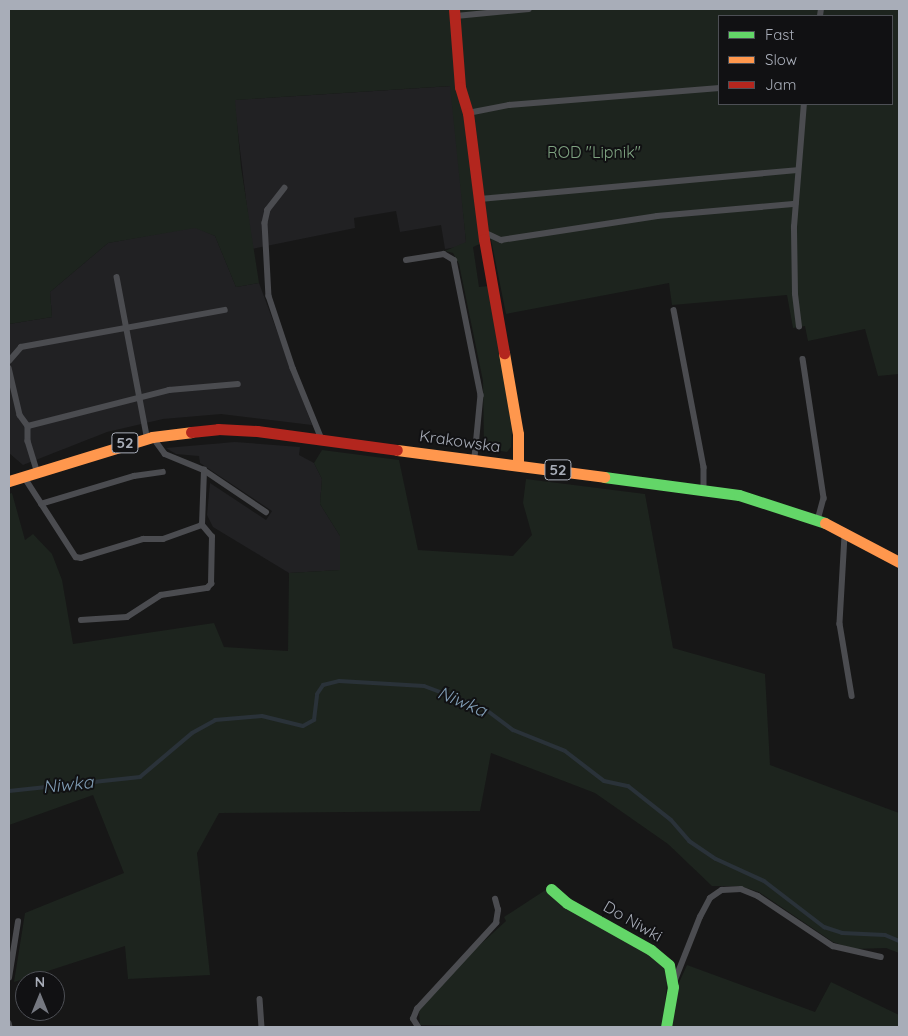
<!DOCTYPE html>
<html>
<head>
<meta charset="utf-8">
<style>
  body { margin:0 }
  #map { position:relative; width:908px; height:1036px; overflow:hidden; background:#171717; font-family:Quicksand,sans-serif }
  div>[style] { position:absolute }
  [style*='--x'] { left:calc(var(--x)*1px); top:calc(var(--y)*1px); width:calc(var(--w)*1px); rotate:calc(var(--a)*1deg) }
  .built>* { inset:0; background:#212123 }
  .green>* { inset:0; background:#1d241e }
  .stream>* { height:4px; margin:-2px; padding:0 2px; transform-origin:2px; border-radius:2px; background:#2a3239 }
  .lane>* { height:5.5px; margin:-2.75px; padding:0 2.75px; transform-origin:2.75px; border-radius:2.75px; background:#4b4c50 }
  .fast>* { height:11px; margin:-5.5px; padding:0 5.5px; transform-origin:5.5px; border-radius:5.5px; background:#63d668 }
  .slow>* { height:11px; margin:-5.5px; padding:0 5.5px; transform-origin:5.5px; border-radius:5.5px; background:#ff974d }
  .jam>* { height:11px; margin:-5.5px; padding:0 5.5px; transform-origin:5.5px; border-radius:5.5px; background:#b3261e }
  span { translate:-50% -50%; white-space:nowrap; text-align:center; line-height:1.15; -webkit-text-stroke:4px #111113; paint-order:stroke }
  .shield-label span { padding:1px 4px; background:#111113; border:1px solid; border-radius:4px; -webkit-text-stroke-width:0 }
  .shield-label { font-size:15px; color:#a8adb8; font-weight:700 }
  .park-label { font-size:16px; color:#7fa381 }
  .street-label { font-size:16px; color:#a8adb8 }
  .water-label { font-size:18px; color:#7f9bb3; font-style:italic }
  .frame { position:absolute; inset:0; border:10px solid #a8adb8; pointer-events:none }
  .legend { position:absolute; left:718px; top:15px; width:175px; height:90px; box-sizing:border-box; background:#111113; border:1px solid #4d4f55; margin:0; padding:6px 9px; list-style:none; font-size:15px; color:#a8adb8 }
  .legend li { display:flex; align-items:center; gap:10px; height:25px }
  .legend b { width:25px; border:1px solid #4d4f55 }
  .north { position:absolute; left:15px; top:971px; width:50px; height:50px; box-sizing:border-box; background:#111113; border:1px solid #4d4f55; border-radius:50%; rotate:0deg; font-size:14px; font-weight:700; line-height:20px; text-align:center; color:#a8adb8 }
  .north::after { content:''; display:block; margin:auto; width:18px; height:22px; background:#757880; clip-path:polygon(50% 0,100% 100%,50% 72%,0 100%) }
</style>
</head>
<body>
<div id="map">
  <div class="built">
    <i style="clip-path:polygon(452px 86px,466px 242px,464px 246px,445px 249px,441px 225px,400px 232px,396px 211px,354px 218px,355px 228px,252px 249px,234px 100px)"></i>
    <i style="clip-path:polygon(195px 227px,215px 236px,236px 287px,259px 283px,312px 425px,221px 414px,163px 419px,107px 432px,23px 465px,9px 453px,9px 324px,52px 317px,50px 292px,108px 243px)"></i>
    <i style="clip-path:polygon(235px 442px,300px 447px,299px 455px,314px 463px,322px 479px,320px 504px,340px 536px,340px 570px,289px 573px,213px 527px,207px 515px,210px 483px,266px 520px,272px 511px,200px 463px,199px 456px,176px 454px,166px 448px)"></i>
  </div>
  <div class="green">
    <i style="clip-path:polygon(evenodd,9px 9px,899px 9px,899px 374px,878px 376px,865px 329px,808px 341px,805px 326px,793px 328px,787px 295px,672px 305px,669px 283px,506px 314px,491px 239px,473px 247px,479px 287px,489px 286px,512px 430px,511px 447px,507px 452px,484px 448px,483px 381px,459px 264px,453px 253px,445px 251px,466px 242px,450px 86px,235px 100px,241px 167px,259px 283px,236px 287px,215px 236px,195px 228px,108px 243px,50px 292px,52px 317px,9px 324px,9px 9px,719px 16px,892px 16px,892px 104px,719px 104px,719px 16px)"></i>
    <i style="clip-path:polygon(322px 450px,399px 460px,418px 550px,513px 556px,532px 535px,523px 503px,526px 479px,645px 494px,673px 648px,765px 674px,770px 765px,899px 813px,899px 953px,886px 948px,854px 949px,833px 942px,759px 892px,740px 886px,712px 886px,668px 844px,595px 793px,491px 753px,480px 811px,219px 813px,197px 853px,210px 975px,128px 979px,125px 946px,14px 982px,25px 913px,124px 873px,93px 795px,9px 825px,9px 494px,12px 493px,25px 540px,33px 534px,52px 554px,62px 580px,73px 644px,214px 623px,224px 647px,288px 651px,289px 573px,340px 570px,340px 536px,320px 504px,322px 479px,314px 463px)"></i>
    <i style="clip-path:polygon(547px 889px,639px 947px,668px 970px,663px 1027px,420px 1025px,419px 1010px,459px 964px,506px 921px,504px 917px)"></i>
    <i style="clip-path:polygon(687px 965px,815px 1012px,831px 982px,899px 1015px,899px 1027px,670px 1027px,677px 987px)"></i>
  </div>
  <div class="stream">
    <i style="--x:9;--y:791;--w:132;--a:-6.1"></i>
    <i style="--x:140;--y:777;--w:68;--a:-40.2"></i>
    <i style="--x:192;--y:733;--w:26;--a:-29"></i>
    <i style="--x:215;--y:720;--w:47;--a:-4.9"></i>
    <i style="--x:262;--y:716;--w:42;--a:13.7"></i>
    <i style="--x:303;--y:726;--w:13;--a:-29"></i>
    <i style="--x:314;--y:720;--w:26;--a:-83"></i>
    <i style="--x:317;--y:694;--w:11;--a:-56"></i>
    <i style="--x:323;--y:685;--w:16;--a:-14"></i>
    <i style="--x:339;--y:681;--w:85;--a:3.4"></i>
    <i style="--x:424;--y:686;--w:65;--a:20.7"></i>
    <i style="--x:485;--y:709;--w:35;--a:37"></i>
    <i style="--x:513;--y:730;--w:56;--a:22"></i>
    <i style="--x:565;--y:751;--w:49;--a:37.6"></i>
    <i style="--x:604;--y:781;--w:25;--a:12"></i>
    <i style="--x:628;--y:786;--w:55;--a:38.3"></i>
    <i style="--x:671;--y:820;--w:28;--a:49"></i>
    <i style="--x:689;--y:841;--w:32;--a:34"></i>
    <i style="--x:716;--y:859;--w:53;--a:24.6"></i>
    <i style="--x:764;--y:881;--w:76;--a:37.5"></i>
    <i style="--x:824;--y:927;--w:19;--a:18"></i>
    <i style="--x:842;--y:933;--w:43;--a:2.7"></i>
    <i style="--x:885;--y:935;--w:15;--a:23"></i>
  </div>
  <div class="lane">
    <i style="--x:456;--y:16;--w:73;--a:-5.5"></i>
    <i style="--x:820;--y:16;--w:7;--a:-82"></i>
    <i style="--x:468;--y:113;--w:42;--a:-11"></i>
    <i style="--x:509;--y:105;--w:211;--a:-4.6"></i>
    <i style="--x:285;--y:188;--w:28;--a:128"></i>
    <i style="--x:268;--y:210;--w:13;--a:103"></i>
    <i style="--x:265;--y:223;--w:73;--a:86.9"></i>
    <i style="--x:269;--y:296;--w:76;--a:71.6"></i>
    <i style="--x:293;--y:368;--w:74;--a:67.9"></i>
    <i style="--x:480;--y:199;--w:318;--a:-5.2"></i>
    <i style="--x:486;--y:233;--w:17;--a:25"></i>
    <i style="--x:501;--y:240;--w:158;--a:-8.7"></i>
    <i style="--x:657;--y:216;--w:139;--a:-5"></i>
    <i style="--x:406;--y:260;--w:38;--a:-9"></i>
    <i style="--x:444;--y:254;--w:12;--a:31"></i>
    <i style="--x:454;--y:260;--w:138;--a:78.7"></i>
    <i style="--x:481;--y:395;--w:62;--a:95.5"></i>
    <i style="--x:117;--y:277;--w:162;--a:79.3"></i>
    <i style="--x:674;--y:310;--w:160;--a:79.2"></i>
    <i style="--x:704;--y:467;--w:20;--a:90"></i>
    <i style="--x:799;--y:327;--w:33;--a:-97"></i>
    <i style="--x:795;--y:294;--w:67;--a:-90.9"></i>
    <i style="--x:794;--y:227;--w:123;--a:-85.4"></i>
    <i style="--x:803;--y:359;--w:141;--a:81.4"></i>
    <i style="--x:824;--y:498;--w:20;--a:105"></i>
    <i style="--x:9;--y:361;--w:18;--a:-49"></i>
    <i style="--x:21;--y:347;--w:207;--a:-10.3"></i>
    <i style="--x:9;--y:368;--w:48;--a:76.8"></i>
    <i style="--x:20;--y:415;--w:14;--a:54"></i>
    <i style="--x:28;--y:426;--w:146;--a:-14.3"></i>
    <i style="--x:169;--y:390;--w:69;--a:-5"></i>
    <i style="--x:28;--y:426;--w:15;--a:90"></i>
    <i style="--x:28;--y:441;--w:31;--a:73"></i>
    <i style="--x:155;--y:440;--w:17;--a:54"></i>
    <i style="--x:165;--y:454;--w:42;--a:22.3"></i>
    <i style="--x:204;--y:470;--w:75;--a:34.1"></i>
    <i style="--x:25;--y:478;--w:94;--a:57.2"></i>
    <i style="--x:76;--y:557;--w:5;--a:11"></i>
    <i style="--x:81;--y:558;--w:65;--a:-17"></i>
    <i style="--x:143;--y:539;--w:20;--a:0"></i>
    <i style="--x:163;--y:539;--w:41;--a:-19.7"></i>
    <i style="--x:41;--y:504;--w:97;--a:-16.8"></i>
    <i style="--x:134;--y:476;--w:29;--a:-8"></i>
    <i style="--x:845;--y:536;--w:88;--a:93.3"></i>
    <i style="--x:840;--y:624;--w:73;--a:80.5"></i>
    <i style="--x:81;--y:620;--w:46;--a:-3.7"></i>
    <i style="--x:127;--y:617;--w:40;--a:-32.9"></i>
    <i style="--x:161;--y:595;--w:47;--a:-8.7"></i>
    <i style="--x:207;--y:588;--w:6;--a:-45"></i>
    <i style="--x:211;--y:584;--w:47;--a:-88.8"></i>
    <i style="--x:212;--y:537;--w:16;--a:-130"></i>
    <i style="--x:202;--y:525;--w:55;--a:-87.9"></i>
    <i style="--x:9;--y:978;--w:57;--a:-80.9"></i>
    <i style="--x:675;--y:980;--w:68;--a:-68.4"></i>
    <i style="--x:700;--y:917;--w:21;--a:-62"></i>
    <i style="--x:710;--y:898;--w:14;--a:-34"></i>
    <i style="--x:722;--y:890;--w:19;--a:-3"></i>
    <i style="--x:741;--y:889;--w:18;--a:22"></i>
    <i style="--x:758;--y:896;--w:90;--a:33.7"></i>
    <i style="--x:833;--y:946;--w:49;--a:12.9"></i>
    <i style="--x:260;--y:999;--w:28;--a:86"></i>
    <i style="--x:9;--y:1023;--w:4;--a:76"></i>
    <i style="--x:418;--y:1027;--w:9;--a:-122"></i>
    <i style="--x:413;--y:1019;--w:11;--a:-68"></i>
    <i style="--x:417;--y:1009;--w:117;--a:-47.4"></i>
    <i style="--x:496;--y:923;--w:13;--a:-81"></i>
    <i style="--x:498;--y:910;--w:11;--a:-105"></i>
  </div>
  <div class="fast">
    <i style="--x:604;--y:477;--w:136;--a:7.6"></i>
    <i style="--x:739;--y:495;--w:90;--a:18"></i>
    <i style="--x:551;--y:889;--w:21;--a:41"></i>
    <i style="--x:567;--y:903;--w:96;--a:29.2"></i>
    <i style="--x:651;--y:950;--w:23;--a:40"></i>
    <i style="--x:669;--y:965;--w:22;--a:80"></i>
    <i style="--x:673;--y:987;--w:41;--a:99.9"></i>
  </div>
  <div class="slow">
    <i style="--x:504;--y:353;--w:82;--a:80.2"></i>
    <i style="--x:518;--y:434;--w:31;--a:90"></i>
    <i style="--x:397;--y:450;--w:209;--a:7.4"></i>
    <i style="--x:9;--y:481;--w:150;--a:-17.1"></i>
    <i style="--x:152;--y:437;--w:39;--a:-7"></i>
    <i style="--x:825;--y:523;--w:84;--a:27.8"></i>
  </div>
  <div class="jam">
    <i style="--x:454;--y:9;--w:78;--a:85.6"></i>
    <i style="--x:460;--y:87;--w:27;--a:73"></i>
    <i style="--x:468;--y:113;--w:127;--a:82.8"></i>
    <i style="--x:484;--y:239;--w:116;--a:80"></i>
    <i style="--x:191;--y:432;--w:27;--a:-6"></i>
    <i style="--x:218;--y:429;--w:39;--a:3"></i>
    <i style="--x:257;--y:431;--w:141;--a:7.7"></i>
  </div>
  <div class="shield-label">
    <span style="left:125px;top:443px">52</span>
    <span style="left:558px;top:470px">52</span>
  </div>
  <div class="park-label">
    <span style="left:594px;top:152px">ROD "Lipnik"</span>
  </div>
  <div class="street-label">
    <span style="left:460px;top:441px;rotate:8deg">Krakowska</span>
    <span style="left:633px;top:921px;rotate:30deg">Do Niwki</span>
  </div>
  <div class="water-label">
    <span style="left:462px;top:702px;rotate:23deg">Niwka</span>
    <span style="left:68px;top:785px;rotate:-6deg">Niwka</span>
  </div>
  <div class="frame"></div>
  <ul class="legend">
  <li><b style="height:6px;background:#63d668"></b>Fast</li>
  <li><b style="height:6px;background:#ff974d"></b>Slow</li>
  <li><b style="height:6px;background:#b3261e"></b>Jam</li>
  </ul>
  <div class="north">N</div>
</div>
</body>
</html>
